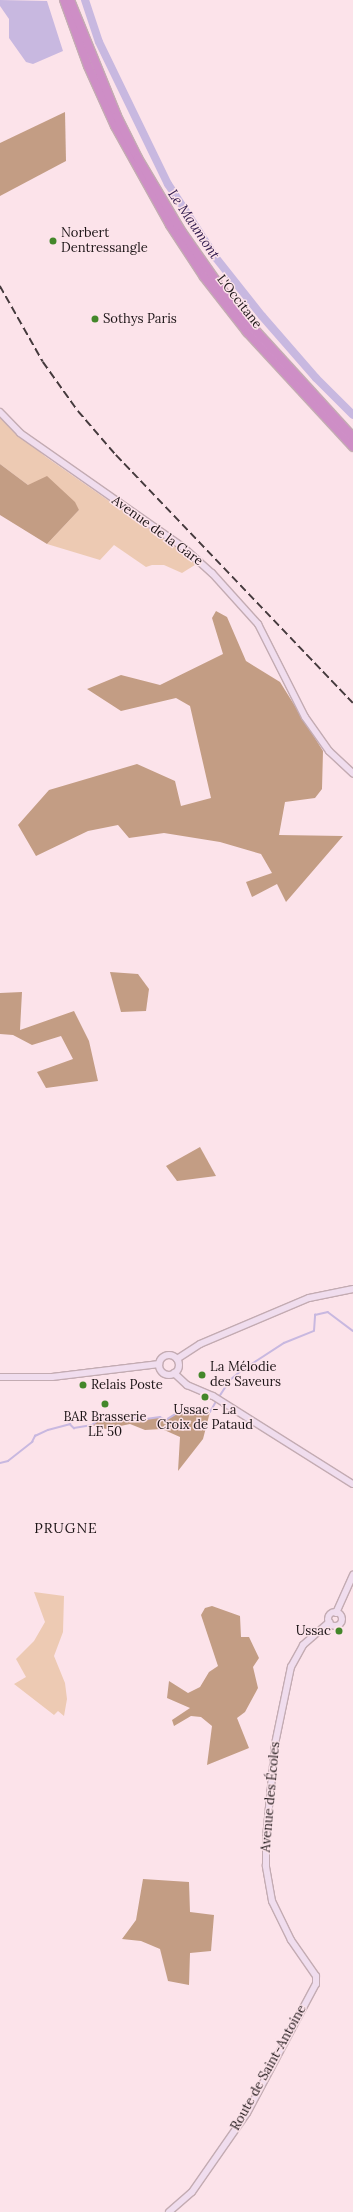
<!DOCTYPE html>
<html>
<head>
<meta charset="utf-8">
<style>
  body { margin:0 }
  #map { position:relative; width:353px; height:2212px; overflow:hidden; background:#fce3ea; font-family:Lora,serif }
  div>[style] { position:absolute }
  [style*='--x'] { left:calc(var(--x)*1px); top:calc(var(--y)*1px); width:calc(var(--w)*1px); rotate:calc(var(--a)*1deg) }
  .green>* { inset:0; background:#edcab3 }
  .forest>* { inset:0; background:#c39d84 }
  .water>* { inset:0; background:#c8b8e0 }
  .stream>* { height:1.5px; margin:-0.75px; padding:0 0.75px; transform-origin:0.75px; border-radius:0.75px; background:#c8b8e0 }
  .river>* { height:8px; margin:-4px; padding:0 4px; transform-origin:4px; border-radius:4px; background:#c8b8e0 }
  .roads { filter:drop-shadow(1px 0 #c3abb2) drop-shadow(-1px 0 #c3abb2) drop-shadow(0 1px #c3abb2) drop-shadow(0 -1px #c3abb2) }
  .secondary>* { height:6px; margin:-3px; padding:0 3px; transform-origin:3px; border-radius:3px; background:#f0ddee }
  .secondary>.ring { margin:-3px; padding:0; box-sizing:content-box; background:none; border:6px solid #f0ddee; border-radius:50% }
  .highway>* { height:8px; margin:-4px; padding:0 4px; transform-origin:4px; border-radius:4px; background:#ce8ec6 }
  .rail>* { height:1.5px; margin-top:-0.75px; transform-origin:0; background:repeating-linear-gradient(90deg,#44393c 0 8px,transparent 0 12px) }
  .dots>* { width:11px; height:11px; translate:-50% -50%; box-sizing:border-box; border:2px solid #fce3ea; border-radius:50% }
  span { translate:-50% -50%; white-space:nowrap; text-align:center; line-height:1.15; -webkit-text-stroke:3px #fce3ea; paint-order:stroke }
  .poi-label { font-size:13px; color:#1c1416 }
  .left { translate:0 -50%; text-align:left }
  .right { translate:-100% -50%; text-align:right }
  .street-label { font-size:13px; color:#1c1416 }
  .water-label { font-size:14px; color:#382152; font-style:italic }
  .neighbourhood-label { font-size:14px; color:#1c1416; letter-spacing:1px }
</style>
</head>
<body>
<div id="map">
  <div class="green">
    <i style="clip-path:polygon(0 418px,46px 457px,198px 563px,182px 573px,164px 565px,152px 565px,146px 567px,114px 545px,100px 560px,47px 544px,79px 510px,28px 485px,0 464px)"></i>
    <i style="clip-path:polygon(34px 1592px,64px 1596px,63px 1632px,54px 1656px,65px 1683px,67px 1699px,64px 1716px,58px 1711px,54px 1715px,14px 1684px,26px 1677px,16px 1659px,34px 1641px,45px 1622px)"></i>
  </div>
  <div class="forest">
    <i style="clip-path:polygon(65px 112px,66px 161px,0 196px,0 143px)"></i>
    <i style="clip-path:polygon(0 464px,28px 485px,47px 476px,75px 502px,79px 510px,47px 544px,0 515px)"></i>
    <i style="clip-path:polygon(216px 611px,227px 617px,246px 661px,280px 682px,323px 751px,322px 789px,315px 798px,285px 802px,279px 835px,343px 836px,286px 902px,277px 884px,252px 897px,246px 882px,272px 873px,261px 854px,220px 842px,164px 833px,129px 838px,118px 825px,88px 831px,36px 856px,18px 825px,49px 790px,137px 764px,175px 781px,181px 806px,211px 798px,190px 706px,176px 698px,121px 711px,87px 689px,121px 675px,160px 685px,223px 654px,212px 618px)"></i>
    <i style="clip-path:polygon(110px 972px,138px 974px,149px 989px,146px 1011px,121px 1012px)"></i>
    <i style="clip-path:polygon(22px 992px,20px 1030px,74px 1011px,89px 1041px,98px 1081px,46px 1088px,37px 1072px,73px 1059px,61px 1036px,32px 1045px,13px 1035px,0 1034px,0 993px)"></i>
    <i style="clip-path:polygon(200px 1147px,216px 1176px,177px 1181px,166px 1166px)"></i>
    <i style="clip-path:polygon(210px 1412px,203px 1439px,178px 1471px,180px 1437px,162px 1429px,145px 1430px,130px 1424px,106px 1429px,92px 1425px,100px 1419px,109px 1421px,132px 1417px,139px 1420px,160px 1417px,166px 1420px,177px 1413px)"></i>
    <i style="clip-path:polygon(212px 1606px,240px 1616px,241px 1637px,249px 1637px,259px 1658px,253px 1667px,258px 1688px,245px 1712px,237px 1718px,249px 1748px,207px 1765px,212px 1726px,201px 1717px,191px 1716px,174px 1726px,172px 1720px,190px 1708px,167px 1698px,169px 1681px,188px 1693px,200px 1687px,209px 1672px,218px 1666px,201px 1615px,205px 1608px)"></i>
    <i style="clip-path:polygon(143px 1879px,189px 1882px,190px 1912px,214px 1915px,211px 1951px,190px 1953px,189px 1985px,168px 1981px,160px 1949px,141px 1941px,122px 1939px,136px 1920px)"></i>
  </div>
  <div class="water">
    <i style="clip-path:polygon(0 0,47px 1px,63px 51px,33px 64px,26px 62px,9px 38px,9px 19px,0 6px)"></i>
  </div>
  <div class="stream">
    <i style="--x:219;--y:1397;--w:20;--a:-57"></i>
    <i style="--x:230;--y:1380;--w:14;--a:-39"></i>
    <i style="--x:241;--y:1371;--w:51;--a:-33.1"></i>
    <i style="--x:284;--y:1343;--w:32;--a:-22"></i>
    <i style="--x:314;--y:1331;--w:16;--a:-86"></i>
    <i style="--x:315;--y:1315;--w:13;--a:-13"></i>
    <i style="--x:328;--y:1312;--w:31;--a:37"></i>
    <i style="--x:0;--y:1463;--w:8;--a:-14"></i>
    <i style="--x:8;--y:1461;--w:31;--a:-38"></i>
    <i style="--x:32;--y:1442;--w:7;--a:-63"></i>
    <i style="--x:35;--y:1436;--w:14;--a:-25"></i>
    <i style="--x:48;--y:1430;--w:23;--a:-15"></i>
    <i style="--x:70;--y:1424;--w:6;--a:45"></i>
    <i style="--x:74;--y:1428;--w:18;--a:-9"></i>
    <i style="--x:92;--y:1425;--w:10;--a:-37"></i>
    <i style="--x:100;--y:1419;--w:9;--a:13"></i>
    <i style="--x:109;--y:1421;--w:23;--a:-10"></i>
    <i style="--x:132;--y:1417;--w:8;--a:23"></i>
    <i style="--x:139;--y:1420;--w:21;--a:-8"></i>
    <i style="--x:160;--y:1417;--w:7;--a:27"></i>
    <i style="--x:166;--y:1420;--w:13;--a:-32"></i>
    <i style="--x:177;--y:1413;--w:33;--a:-2"></i>
    <i style="--x:210;--y:1412;--w:14;--a:-60"></i>
  </div>
  <div class="river">
    <i style="--x:85;--y:0;--w:44;--a:71.6"></i>
    <i style="--x:99;--y:42;--w:158;--a:64.1"></i>
    <i style="--x:168;--y:184;--w:88;--a:57"></i>
    <i style="--x:216;--y:258;--w:74;--a:51.6"></i>
    <i style="--x:262;--y:316;--w:82;--a:48.9"></i>
    <i style="--x:316;--y:378;--w:52;--a:45"></i>
  </div>
  <div class="roads">
    <div class="secondary">
      <i style="--x:0;--y:412;--w:29;--a:46"></i>
      <i style="--x:20;--y:433;--w:200;--a:35"></i>
      <i style="--x:184;--y:548;--w:38;--a:42"></i>
      <i style="--x:212;--y:573;--w:69;--a:48"></i>
      <i style="--x:258;--y:624;--w:104;--a:63.2"></i>
      <i style="--x:305;--y:717;--w:42;--a:54.8"></i>
      <i style="--x:329;--y:751;--w:33;--a:43"></i>
      <i class="ring" style="left:159px;top:1355px;width:14px;height:14px"></i>
      <i style="--x:177;--y:1359;--w:27;--a:-33"></i>
      <i style="--x:200;--y:1344;--w:118;--a:-22.9"></i>
      <i style="--x:309;--y:1298;--w:45;--a:-11.6"></i>
      <i style="--x:174;--y:1373;--w:18;--a:43"></i>
      <i style="--x:187;--y:1385;--w:28;--a:23"></i>
      <i style="--x:213;--y:1396;--w:165;--a:32.2"></i>
      <i style="--x:0;--y:1377;--w:52;--a:0"></i>
      <i style="--x:52;--y:1377;--w:108;--a:-6.9"></i>
      <i class="ring" style="left:328px;top:1612px;width:8px;height:8px"></i>
      <i style="--x:336;--y:1613;--w:42;--a:-65.9"></i>
      <i style="--x:169;--y:2212;--w:30;--a:-41"></i>
      <i style="--x:192;--y:2192;--w:96;--a:-55.2"></i>
      <i style="--x:247;--y:2113;--w:146;--a:-61.9"></i>
      <i style="--x:316;--y:1984;--w:8;--a:-90"></i>
      <i style="--x:316;--y:1976;--w:44;--a:-124.8"></i>
      <i style="--x:291;--y:1940;--w:43;--a:-116"></i>
      <i style="--x:272;--y:1901;--w:36;--a:-100"></i>
      <i style="--x:266;--y:1866;--w:28;--a:-90"></i>
      <i style="--x:266;--y:1838;--w:94;--a:-84.5"></i>
      <i style="--x:275;--y:1744;--w:79;--a:-78.3"></i>
      <i style="--x:291;--y:1667;--w:25;--a:-61"></i>
      <i style="--x:303;--y:1645;--w:35;--a:-41"></i>
    </div>
    <div class="highway">
      <i style="--x:64;--y:0;--w:70;--a:70"></i>
      <i style="--x:88;--y:66;--w:66;--a:65.8"></i>
      <i style="--x:115;--y:126;--w:113;--a:60.9"></i>
      <i style="--x:170;--y:225;--w:62;--a:56.8"></i>
      <i style="--x:204;--y:277;--w:70;--a:52"></i>
      <i style="--x:247;--y:332;--w:156;--a:47.3"></i>
      <i style="--x:70;--y:0;--w:125;--a:67.9"></i>
      <i style="--x:117;--y:116;--w:47;--a:63.4"></i>
      <i style="--x:138;--y:158;--w:86;--a:59.3"></i>
      <i style="--x:182;--y:232;--w:94;--a:55"></i>
      <i style="--x:236;--y:309;--w:173;--a:47.6"></i>
    </div>
  </div>
  <div class="rail">
    <i style="--x:0;--y:286;--w:87;--a:60.5"></i>
    <i style="--x:43;--y:362;--w:60;--a:54.5"></i>
    <i style="--x:78;--y:411;--w:58;--a:49.2"></i>
    <i style="--x:116;--y:455;--w:343;--a:46.3"></i>
  </div>
  <div class="dots">
    <i style="left:53px;top:241px;background:#43872a"></i>
    <i style="left:95px;top:319px;background:#43872a"></i>
    <i style="left:202px;top:1375px;background:#43872a"></i>
    <i style="left:83px;top:1385px;background:#43872a"></i>
    <i style="left:205px;top:1397px;background:#43872a"></i>
    <i style="left:105px;top:1404px;background:#43872a"></i>
    <i style="left:339px;top:1631px;background:#43872a"></i>
  </div>
  <div class="poi-label">
    <span class="left" style="left:61px;top:241px">Norbert<br>Dentressangle</span>
    <span class="left" style="left:103px;top:319px">Sothys Paris</span>
    <span class="left" style="left:210px;top:1375px">La Mélodie<br>des Saveurs</span>
    <span class="left" style="left:91px;top:1385px">Relais Poste</span>
    <span style="left:205px;top:1418px">Ussac - La<br>Croix de Pataud</span>
    <span style="left:105px;top:1425px">BAR Brasserie<br>LE 50</span>
    <span class="right" style="left:331px;top:1631px">Ussac</span>
  </div>
  <div class="street-label">
    <span style="left:239px;top:302px;rotate:52deg">L'Occitane</span>
    <span style="left:157px;top:531px;rotate:36deg">Avenue de la Gare</span>
    <span style="left:271px;top:1797px;rotate:-85deg">Avenue des Écoles</span>
    <span style="left:269px;top:2068px;rotate:-61deg">Route de Saint-Antoine</span>
  </div>
  <div class="water-label">
    <span style="left:194px;top:224px;rotate:56deg">Le Maumont</span>
  </div>
  <div class="neighbourhood-label">
    <span style="left:66px;top:1528px">PRUGNE</span>
  </div>
</div>
</body>
</html>
